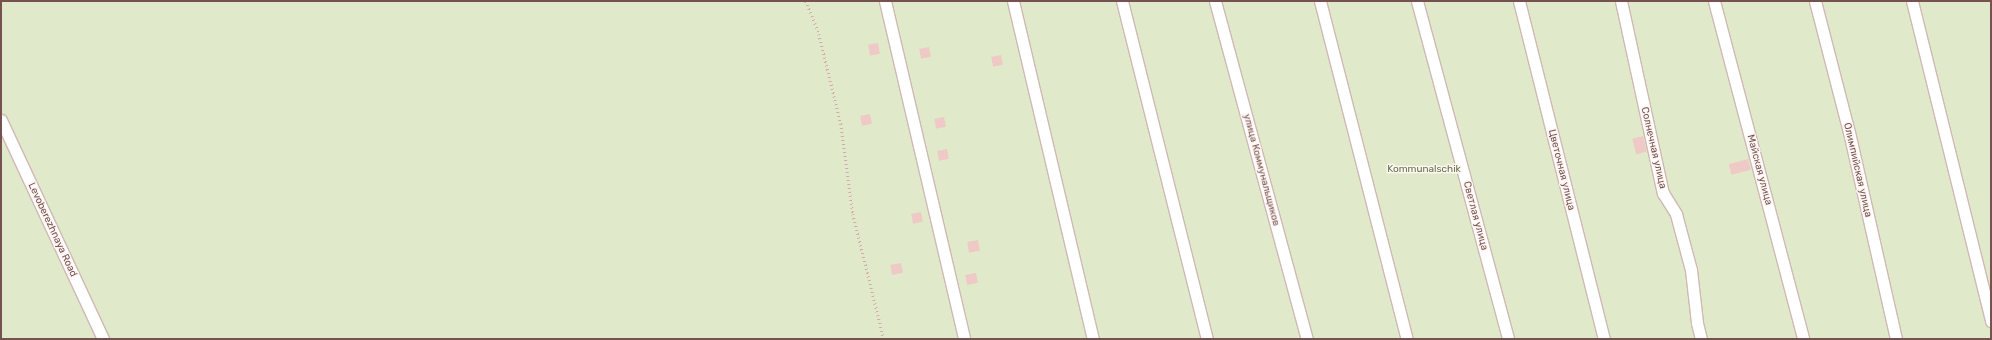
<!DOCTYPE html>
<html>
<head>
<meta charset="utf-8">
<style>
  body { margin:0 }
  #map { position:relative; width:1992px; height:340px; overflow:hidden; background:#fcf0ec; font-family:Rubik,sans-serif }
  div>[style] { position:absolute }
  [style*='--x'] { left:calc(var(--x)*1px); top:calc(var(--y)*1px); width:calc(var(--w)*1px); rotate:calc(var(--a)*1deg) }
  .green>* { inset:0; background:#e0e9ca; transform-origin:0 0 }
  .building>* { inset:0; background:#efc9c5; transform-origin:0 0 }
  .path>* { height:2.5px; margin-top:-1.25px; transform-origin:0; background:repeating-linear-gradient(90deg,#d5aba8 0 1px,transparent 0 4px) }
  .roads { filter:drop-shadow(1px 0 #d0b8b4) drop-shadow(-1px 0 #d0b8b4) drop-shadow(0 1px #d0b8b4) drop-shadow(0 -1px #d0b8b4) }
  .street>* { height:11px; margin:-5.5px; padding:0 5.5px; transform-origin:5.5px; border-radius:5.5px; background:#fff }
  span { translate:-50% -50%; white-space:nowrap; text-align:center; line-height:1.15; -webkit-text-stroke:3px #fef6f2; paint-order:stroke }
  .street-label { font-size:10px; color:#76514f }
  .park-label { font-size:10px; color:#627445 }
  .frame { position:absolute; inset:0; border:2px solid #76514f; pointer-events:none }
</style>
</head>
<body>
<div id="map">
  <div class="green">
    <i style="left:1px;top:1px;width:1990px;height:338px"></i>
  </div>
  <div class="building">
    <i style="left:878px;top:43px;width:11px;height:10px;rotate:80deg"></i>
    <i style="left:929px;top:47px;width:10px;height:10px;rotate:79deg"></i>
    <i style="left:1001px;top:55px;width:10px;height:10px;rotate:79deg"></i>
    <i style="left:870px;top:114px;width:10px;height:10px;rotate:79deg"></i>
    <i style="left:944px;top:117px;width:10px;height:10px;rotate:79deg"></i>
    <i style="left:1643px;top:136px;width:16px;height:11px;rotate:76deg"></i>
    <i style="left:947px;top:149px;width:10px;height:10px;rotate:79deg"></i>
    <i style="left:1748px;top:159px;width:11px;height:20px;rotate:75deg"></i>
    <i style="left:921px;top:212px;width:10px;height:10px;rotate:79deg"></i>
    <i style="left:978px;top:240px;width:11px;height:11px;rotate:80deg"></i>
    <i style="left:901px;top:263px;width:10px;height:11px;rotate:79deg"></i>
    <i style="left:976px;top:273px;width:10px;height:11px;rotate:79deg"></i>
  </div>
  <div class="path">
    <i style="--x:806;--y:1;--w:35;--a:68"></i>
    <i style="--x:819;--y:34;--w:93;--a:76.3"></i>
    <i style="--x:841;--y:124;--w:91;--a:82.4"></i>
    <i style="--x:853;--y:214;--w:129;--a:76.1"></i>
  </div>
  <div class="roads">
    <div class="street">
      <i style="--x:885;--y:1;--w:347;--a:76.8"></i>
      <i style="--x:1013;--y:1;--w:347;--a:76.7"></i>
      <i style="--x:1122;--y:1;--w:349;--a:75.9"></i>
      <i style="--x:1215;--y:1;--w:350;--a:74.8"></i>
      <i style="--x:1320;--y:1;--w:349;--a:75.6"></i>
      <i style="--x:1417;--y:1;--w:350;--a:74.9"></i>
      <i style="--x:1519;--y:1;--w:349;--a:75.9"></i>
      <i style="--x:1621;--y:1;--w:197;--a:77.7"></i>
      <i style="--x:1663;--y:193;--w:25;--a:58"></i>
      <i style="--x:1676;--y:214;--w:58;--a:75"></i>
      <i style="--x:1691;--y:270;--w:53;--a:83.5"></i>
      <i style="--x:1697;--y:323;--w:16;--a:76"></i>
      <i style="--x:1714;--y:1;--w:350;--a:75.2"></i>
      <i style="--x:1815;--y:1;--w:135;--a:75.5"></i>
      <i style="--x:1849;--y:132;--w:212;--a:77.2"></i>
      <i style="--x:1912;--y:1;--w:330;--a:76.1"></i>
      <i style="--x:1;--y:120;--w:242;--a:65"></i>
    </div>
  </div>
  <div class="street-label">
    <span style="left:1653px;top:148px;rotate:77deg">Солнечная улица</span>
    <span style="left:1261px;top:170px;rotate:75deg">улица Коммунальщиков</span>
    <span style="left:1561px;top:170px;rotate:76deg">Цветочная улица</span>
    <span style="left:1759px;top:170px;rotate:75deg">Майская улица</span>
    <span style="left:1857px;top:170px;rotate:77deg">Олимпийская улица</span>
    <span style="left:1475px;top:216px;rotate:75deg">Светлая улица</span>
    <span style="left:52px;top:230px;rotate:65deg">Levoberezhnaya Road</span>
  </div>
  <div class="park-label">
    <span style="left:1424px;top:170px">Kommunalschik</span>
  </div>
  <div class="frame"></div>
</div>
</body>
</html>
